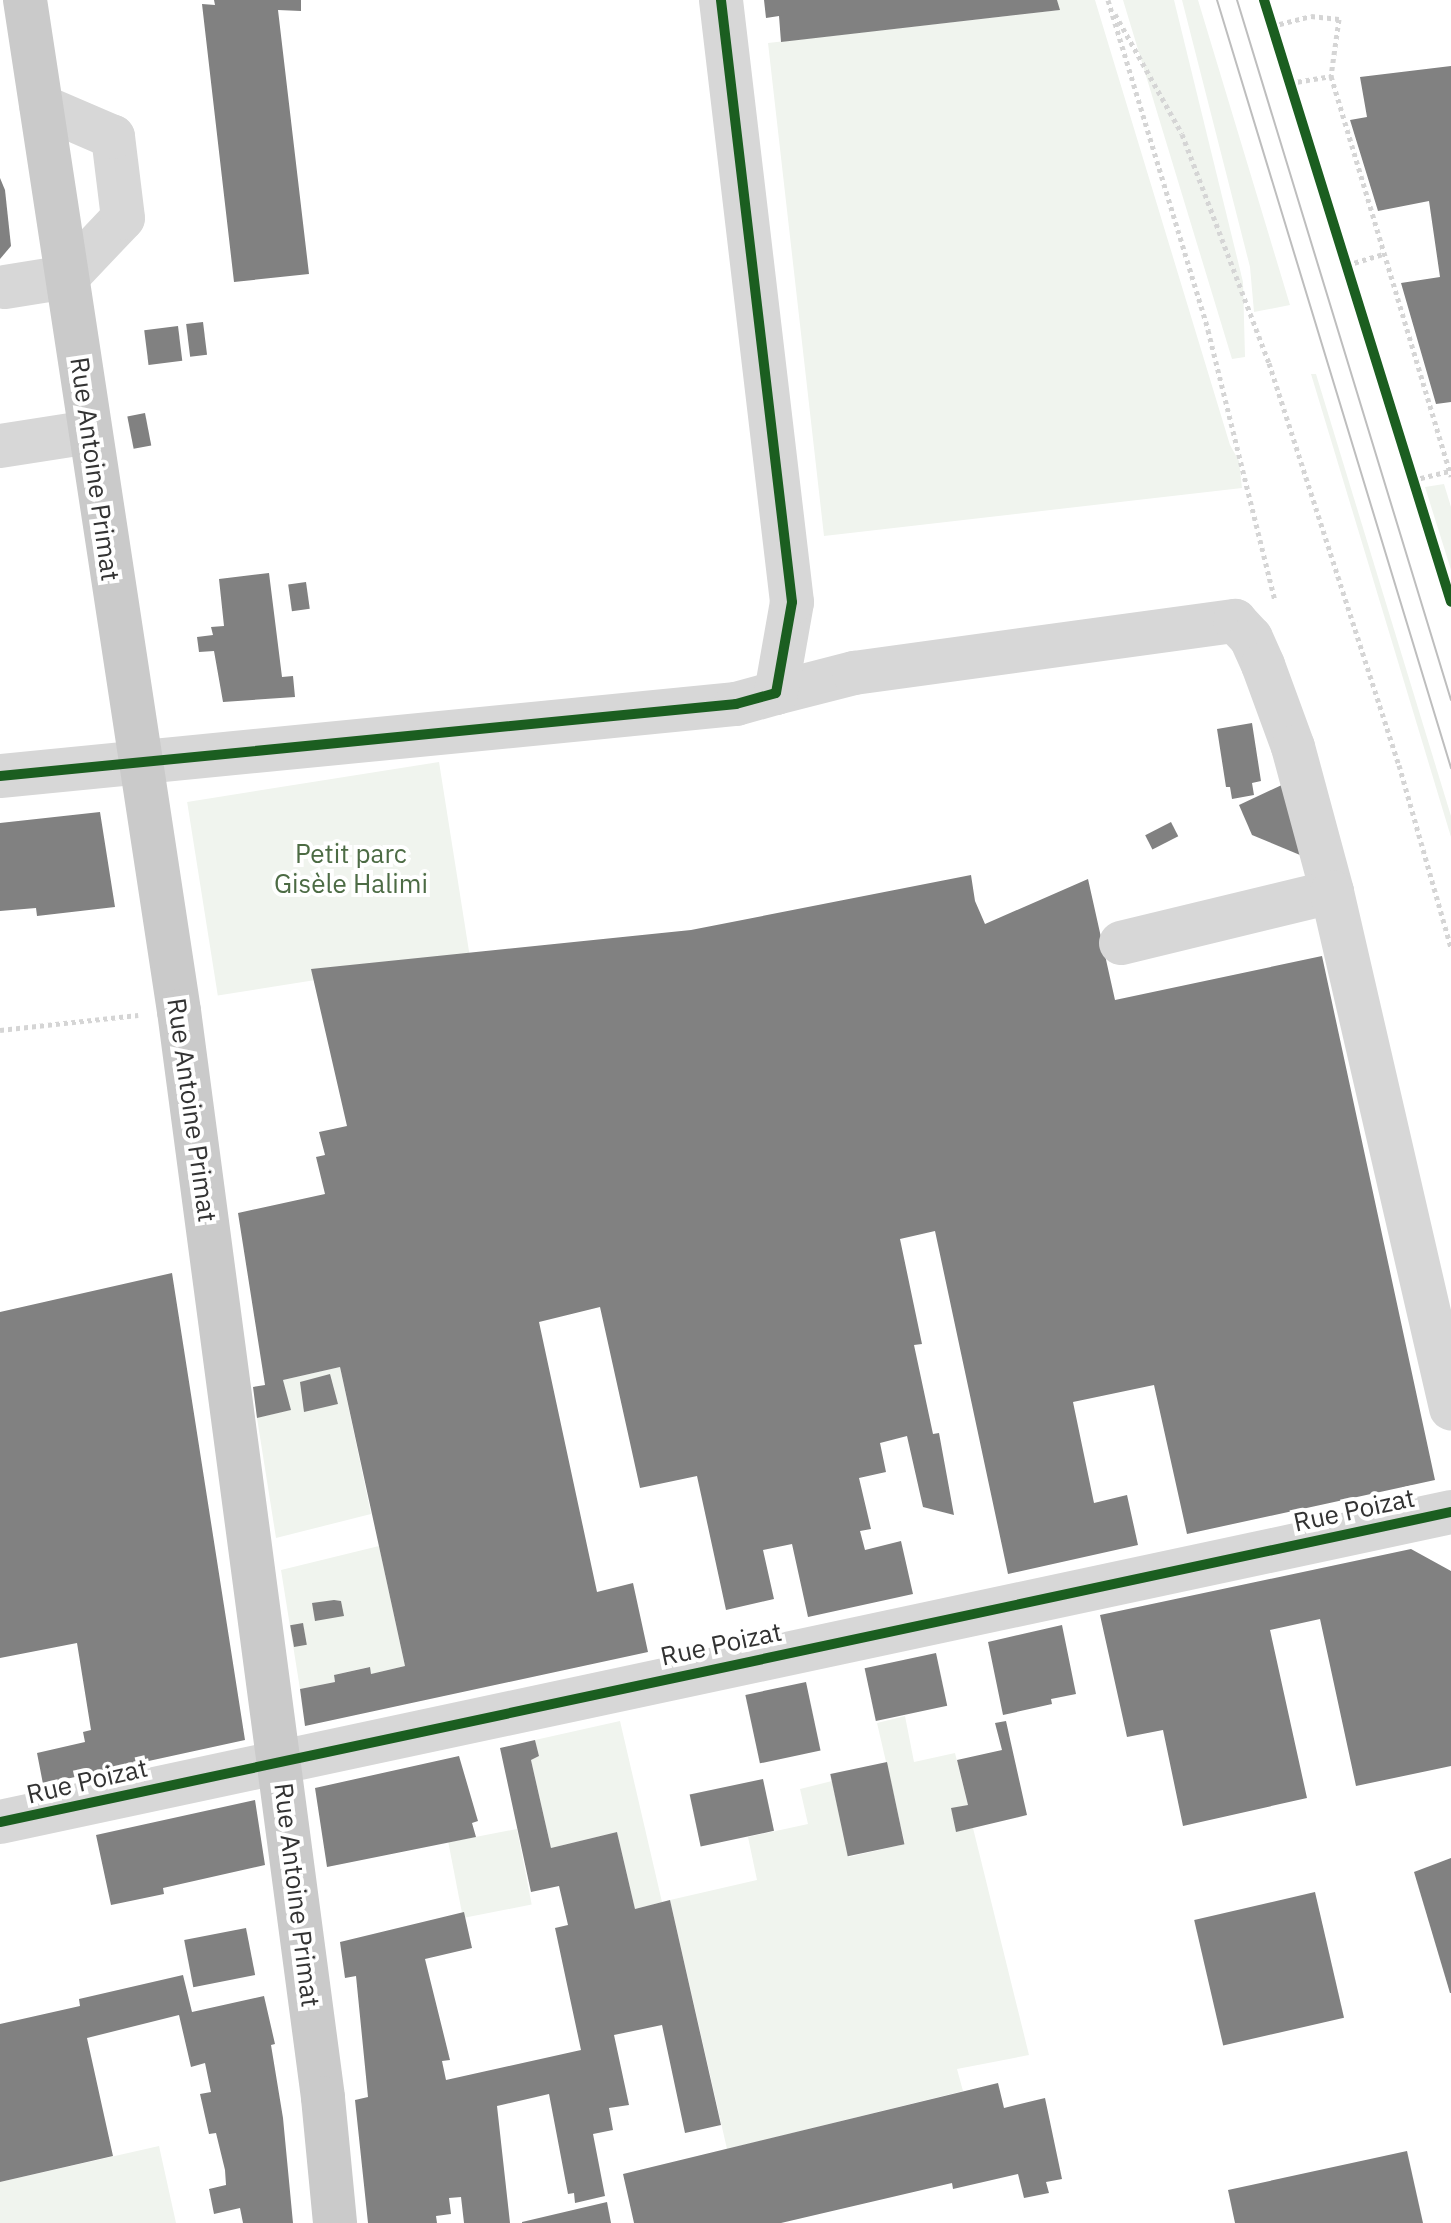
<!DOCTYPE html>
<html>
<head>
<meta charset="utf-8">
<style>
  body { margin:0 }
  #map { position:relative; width:1451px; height:2223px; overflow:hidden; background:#fff; font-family:"IBM Plex Sans",sans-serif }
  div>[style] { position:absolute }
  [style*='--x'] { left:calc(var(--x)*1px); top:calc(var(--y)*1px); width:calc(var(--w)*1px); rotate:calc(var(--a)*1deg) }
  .green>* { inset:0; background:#f0f4ee; transform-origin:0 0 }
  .building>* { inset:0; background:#818181; transform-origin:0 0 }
  .path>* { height:5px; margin-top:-2.5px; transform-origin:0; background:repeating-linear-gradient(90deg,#d5d5d5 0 4px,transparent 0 8px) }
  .minor>* { height:44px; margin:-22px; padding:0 22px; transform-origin:22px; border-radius:22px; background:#d7d7d7 }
  .major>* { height:44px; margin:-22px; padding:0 22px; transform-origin:22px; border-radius:22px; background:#cacaca }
  .tram>* { height:2px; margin:-1px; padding:0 1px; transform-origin:1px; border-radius:1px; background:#bebebe }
  .cycleway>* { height:10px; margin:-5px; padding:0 5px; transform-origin:5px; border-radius:5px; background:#1b5e20 }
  span { translate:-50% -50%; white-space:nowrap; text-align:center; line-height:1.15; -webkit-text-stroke:8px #fff; paint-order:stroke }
  .street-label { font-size:26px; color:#333 }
  .park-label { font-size:26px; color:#4c6b44 }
</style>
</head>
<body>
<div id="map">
  <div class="green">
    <i style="clip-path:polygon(1057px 0,1095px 0,1230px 445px,1239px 461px,1242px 488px,824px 536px,768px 43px,1059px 10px)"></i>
    <i style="clip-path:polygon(1123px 0,1174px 0,1243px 282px,1245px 357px,1232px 359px)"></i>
    <i style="clip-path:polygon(1182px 0,1198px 0,1290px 305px,1254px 312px,1250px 267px)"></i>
    <i style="clip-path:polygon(1311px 374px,1316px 374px,1451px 816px,1451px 837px)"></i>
    <i style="clip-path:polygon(1444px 484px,1451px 507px,1451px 570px,1425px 487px)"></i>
    <i style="left:439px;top:762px;width:196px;height:255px;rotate:81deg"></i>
    <i style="clip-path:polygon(340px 1367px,371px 1514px,276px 1538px,257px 1418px,290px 1410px,283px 1380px)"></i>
    <i style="clip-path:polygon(379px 1546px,405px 1666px,371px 1674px,369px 1667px,334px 1675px,335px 1682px,300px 1689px,281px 1570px)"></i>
    <i style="clip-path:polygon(905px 1716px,914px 1762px,955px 1753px,968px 1805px,951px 1809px,973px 1828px,1029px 2055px,957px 2069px,963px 2091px,727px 2149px,670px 1900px,757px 1880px,748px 1837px,808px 1824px,800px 1789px,832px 1781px,849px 1857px,905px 1844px,877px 1723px)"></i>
    <i style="clip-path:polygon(620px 1721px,662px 1902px,635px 1909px,617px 1832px,551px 1848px,531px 1760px,539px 1756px,535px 1740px)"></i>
    <i style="left:517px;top:1829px;width:77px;height:70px;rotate:79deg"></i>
    <i style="clip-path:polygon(159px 2146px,176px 2223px,0 2223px,0 2182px)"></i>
  </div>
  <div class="building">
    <i style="clip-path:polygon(214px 0,301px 0,301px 11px,278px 10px,309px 274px,234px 282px,202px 4px,215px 5px)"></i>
    <i style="clip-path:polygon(764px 0,1057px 0,1060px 10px,781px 42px,779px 16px,766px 18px)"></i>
    <i style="clip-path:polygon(1451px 66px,1451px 402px,1436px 404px,1401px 283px,1440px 277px,1429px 201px,1378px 211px,1350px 120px,1367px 117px,1360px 77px)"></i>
    <i style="clip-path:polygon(0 178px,5px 190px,11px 246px,0 259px)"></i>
    <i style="left:203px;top:322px;width:33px;height:17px;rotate:83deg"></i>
    <i style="left:178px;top:326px;width:35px;height:34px;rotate:83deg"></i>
    <i style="left:145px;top:413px;width:33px;height:18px;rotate:79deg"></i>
    <i style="clip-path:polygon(269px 573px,282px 677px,293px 676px,295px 697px,223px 702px,214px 651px,199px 652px,197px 637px,213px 635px,211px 627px,224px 626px,219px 579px)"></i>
    <i style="left:306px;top:582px;width:27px;height:18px;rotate:82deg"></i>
    <i style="clip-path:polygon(1252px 723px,1261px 781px,1252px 783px,1254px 795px,1232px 799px,1230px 787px,1226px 787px,1217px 729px)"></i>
    <i style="clip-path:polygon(1284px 784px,1300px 855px,1252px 835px,1239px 805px)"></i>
    <i style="clip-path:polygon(100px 812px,115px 907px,37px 916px,36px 908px,0 911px,0 823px)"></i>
    <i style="left:1171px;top:822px;width:16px;height:29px;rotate:63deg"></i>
    <i style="clip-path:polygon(971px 875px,975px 901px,985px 924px,1088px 879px,1115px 1000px,1322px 956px,1435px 1480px,1187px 1534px,1154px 1385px,1073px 1402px,1094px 1503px,1127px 1495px,1138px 1545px,1008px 1574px,935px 1231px,900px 1239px,922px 1344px,914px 1345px,933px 1434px,939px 1433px,954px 1515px,923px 1507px,907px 1436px,880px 1443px,886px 1472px,859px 1478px,871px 1529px,860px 1531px,865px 1550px,901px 1541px,913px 1594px,808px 1617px,792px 1544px,763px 1550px,774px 1599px,726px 1610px,697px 1476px,640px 1488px,600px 1307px,539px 1322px,597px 1592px,633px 1583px,648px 1652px,305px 1726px,300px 1689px,335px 1682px,334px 1675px,370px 1667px,371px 1674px,405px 1666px,340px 1367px,283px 1380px,291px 1410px,257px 1418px,253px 1387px,265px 1385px,238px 1213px,325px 1194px,316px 1157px,325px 1155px,319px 1132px,347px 1126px,311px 969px,691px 930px)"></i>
    <i style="clip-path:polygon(172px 1273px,245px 1740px,43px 1784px,37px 1753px,85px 1742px,83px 1732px,91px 1730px,77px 1643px,0 1658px,0 1312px)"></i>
    <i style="clip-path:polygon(330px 1374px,338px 1404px,304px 1412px,300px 1382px)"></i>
    <i style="clip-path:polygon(1411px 1549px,1451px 1571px,1451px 1766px,1356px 1786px,1320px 1619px,1270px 1630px,1307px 1798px,1183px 1826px,1163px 1730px,1127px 1737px,1100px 1615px)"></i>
    <i style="clip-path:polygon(334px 1600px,341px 1601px,344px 1616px,315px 1621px,312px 1603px)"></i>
    <i style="left:303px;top:1623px;width:22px;height:13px;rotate:80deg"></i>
    <i style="clip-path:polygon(1062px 1625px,1076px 1694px,1051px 1699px,1052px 1704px,1003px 1715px,988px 1642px)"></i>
    <i style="left:936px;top:1653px;width:54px;height:73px;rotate:78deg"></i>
    <i style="left:806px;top:1682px;width:70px;height:62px;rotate:78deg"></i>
    <i style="clip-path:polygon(1006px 1721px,1027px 1815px,956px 1832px,951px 1808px,968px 1805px,957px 1760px,1002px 1750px,995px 1723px)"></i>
    <i style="clip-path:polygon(535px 1740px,539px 1756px,531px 1760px,551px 1848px,617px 1832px,635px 1909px,670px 1900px,721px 2125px,685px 2133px,662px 2025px,614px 2035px,629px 2105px,609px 2108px,613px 2130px,593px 2134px,605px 2196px,575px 2203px,574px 2193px,568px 2194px,549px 2094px,497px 2106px,510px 2223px,464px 2223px,461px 2197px,449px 2198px,451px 2214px,436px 2216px,437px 2223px,368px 2223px,355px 2100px,368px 2097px,356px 1976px,345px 1978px,340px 1942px,464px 1912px,472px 1948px,425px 1959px,450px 2060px,442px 2061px,446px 2080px,581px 2050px,555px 1928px,568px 1925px,559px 1886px,531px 1892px,500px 1748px)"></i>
    <i style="clip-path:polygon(459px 1756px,478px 1821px,472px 1823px,476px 1837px,327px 1867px,315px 1788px)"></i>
    <i style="left:887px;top:1762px;width:84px;height:58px;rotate:78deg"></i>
    <i style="left:763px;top:1779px;width:53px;height:75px;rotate:78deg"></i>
    <i style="clip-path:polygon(255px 1800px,265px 1865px,163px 1888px,164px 1894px,111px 1905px,96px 1835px)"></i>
    <i style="clip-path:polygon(1451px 1858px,1451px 1993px,1450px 1993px,1414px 1872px)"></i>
    <i style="left:1315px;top:1892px;width:129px;height:124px;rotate:77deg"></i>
    <i style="left:246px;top:1928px;width:48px;height:63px;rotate:79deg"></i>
    <i style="clip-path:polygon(183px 1975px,192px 2012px,264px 1996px,275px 2044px,271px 2045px,283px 2118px,293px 2223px,243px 2223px,240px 2208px,214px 2214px,209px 2189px,226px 2185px,225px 2170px,216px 2133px,209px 2134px,200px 2094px,211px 2092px,205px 2063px,191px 2067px,179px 2015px,87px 2038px,113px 2156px,0 2182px,0 2024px,80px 2006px,79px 1999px)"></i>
    <i style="clip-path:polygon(998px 2083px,1004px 2108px,1045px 2098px,1062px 2179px,1046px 2182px,1049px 2193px,1024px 2198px,1018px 2174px,953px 2189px,952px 2183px,781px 2223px,634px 2223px,623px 2174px)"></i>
    <i style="clip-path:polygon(1407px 2151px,1423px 2223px,1235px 2223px,1228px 2190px)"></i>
    <i style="clip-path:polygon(607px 2202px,611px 2223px,522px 2223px,522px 2222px)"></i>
  </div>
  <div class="path">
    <i style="--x:1108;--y:0;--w:345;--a:73.1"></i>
    <i style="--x:1208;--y:330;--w:278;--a:76.1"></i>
    <i style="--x:1115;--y:14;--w:137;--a:60.8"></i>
    <i style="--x:1182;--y:134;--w:245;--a:69.2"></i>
    <i style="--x:1269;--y:363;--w:422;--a:72.1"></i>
    <i style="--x:1399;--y:765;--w:190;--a:74.1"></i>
    <i style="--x:1272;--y:26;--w:40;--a:-14.4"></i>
    <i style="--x:1311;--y:16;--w:28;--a:6"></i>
    <i style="--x:1339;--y:19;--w:58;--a:98"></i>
    <i style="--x:1290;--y:83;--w:42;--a:-9.7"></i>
    <i style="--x:1331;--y:76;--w:418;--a:73.3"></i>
    <i style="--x:1347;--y:265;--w:39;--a:-17"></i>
    <i style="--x:1413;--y:480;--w:38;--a:-14"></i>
    <i style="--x:0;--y:1030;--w:139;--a:-6.2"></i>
  </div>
  <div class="minor">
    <i style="--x:5;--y:287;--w:63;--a:-9.2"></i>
    <i style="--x:67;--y:277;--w:81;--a:-46.5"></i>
    <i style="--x:123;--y:218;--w:82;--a:-97"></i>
    <i style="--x:113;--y:137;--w:78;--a:-156.7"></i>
    <i style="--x:0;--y:446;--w:91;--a:-8.8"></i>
    <i style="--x:776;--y:693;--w:81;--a:-14.4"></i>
    <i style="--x:854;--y:673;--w:385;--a:-7.8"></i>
    <i style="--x:1235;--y:621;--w:23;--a:47"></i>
    <i style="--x:1251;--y:638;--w:30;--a:66"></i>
    <i style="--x:1263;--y:665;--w:87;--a:69.9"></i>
    <i style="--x:1293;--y:747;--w:150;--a:74.9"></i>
    <i style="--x:0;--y:776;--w:740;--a:-5.59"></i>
    <i style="--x:736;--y:704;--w:41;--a:-15.4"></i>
    <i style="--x:776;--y:693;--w:92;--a:-80"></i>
    <i style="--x:792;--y:602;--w:606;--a:-96.73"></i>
    <i style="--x:1121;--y:943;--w:217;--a:-13.6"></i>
    <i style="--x:1332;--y:892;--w:530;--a:77.01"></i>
    <i style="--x:0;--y:1822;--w:1484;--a:-12.06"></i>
  </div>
  <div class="major">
    <i style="--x:25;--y:0;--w:1023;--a:81.34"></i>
    <i style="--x:179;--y:1011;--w:1096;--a:82.45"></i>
    <i style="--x:323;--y:2098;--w:126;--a:84.5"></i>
  </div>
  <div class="tram">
    <i style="--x:1217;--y:0;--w:803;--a:73.05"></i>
    <i style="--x:1237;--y:0;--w:732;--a:73"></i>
  </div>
  <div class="cycleway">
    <i style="--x:1264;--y:0;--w:630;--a:72.74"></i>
    <i style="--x:0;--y:776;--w:740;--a:-5.59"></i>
    <i style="--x:736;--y:704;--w:41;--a:-15.4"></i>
    <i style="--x:776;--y:693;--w:92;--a:-80"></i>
    <i style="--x:792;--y:602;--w:606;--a:-96.73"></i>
    <i style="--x:0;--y:1822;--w:1484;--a:-12.06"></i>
  </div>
  <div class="street-label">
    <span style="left:95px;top:469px;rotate:82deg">Rue Antoine Primat</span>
    <span style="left:192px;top:1110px;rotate:82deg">Rue Antoine Primat</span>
    <span style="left:1354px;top:1510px;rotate:-12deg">Rue Poizat</span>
    <span style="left:721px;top:1644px;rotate:-12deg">Rue Poizat</span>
    <span style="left:87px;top:1781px;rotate:-13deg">Rue Poizat</span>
    <span style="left:297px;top:1895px;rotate:83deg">Rue Antoine Primat</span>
  </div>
  <div class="park-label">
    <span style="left:351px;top:869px">Petit parc<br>Gisèle Halimi</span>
  </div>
</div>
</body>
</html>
